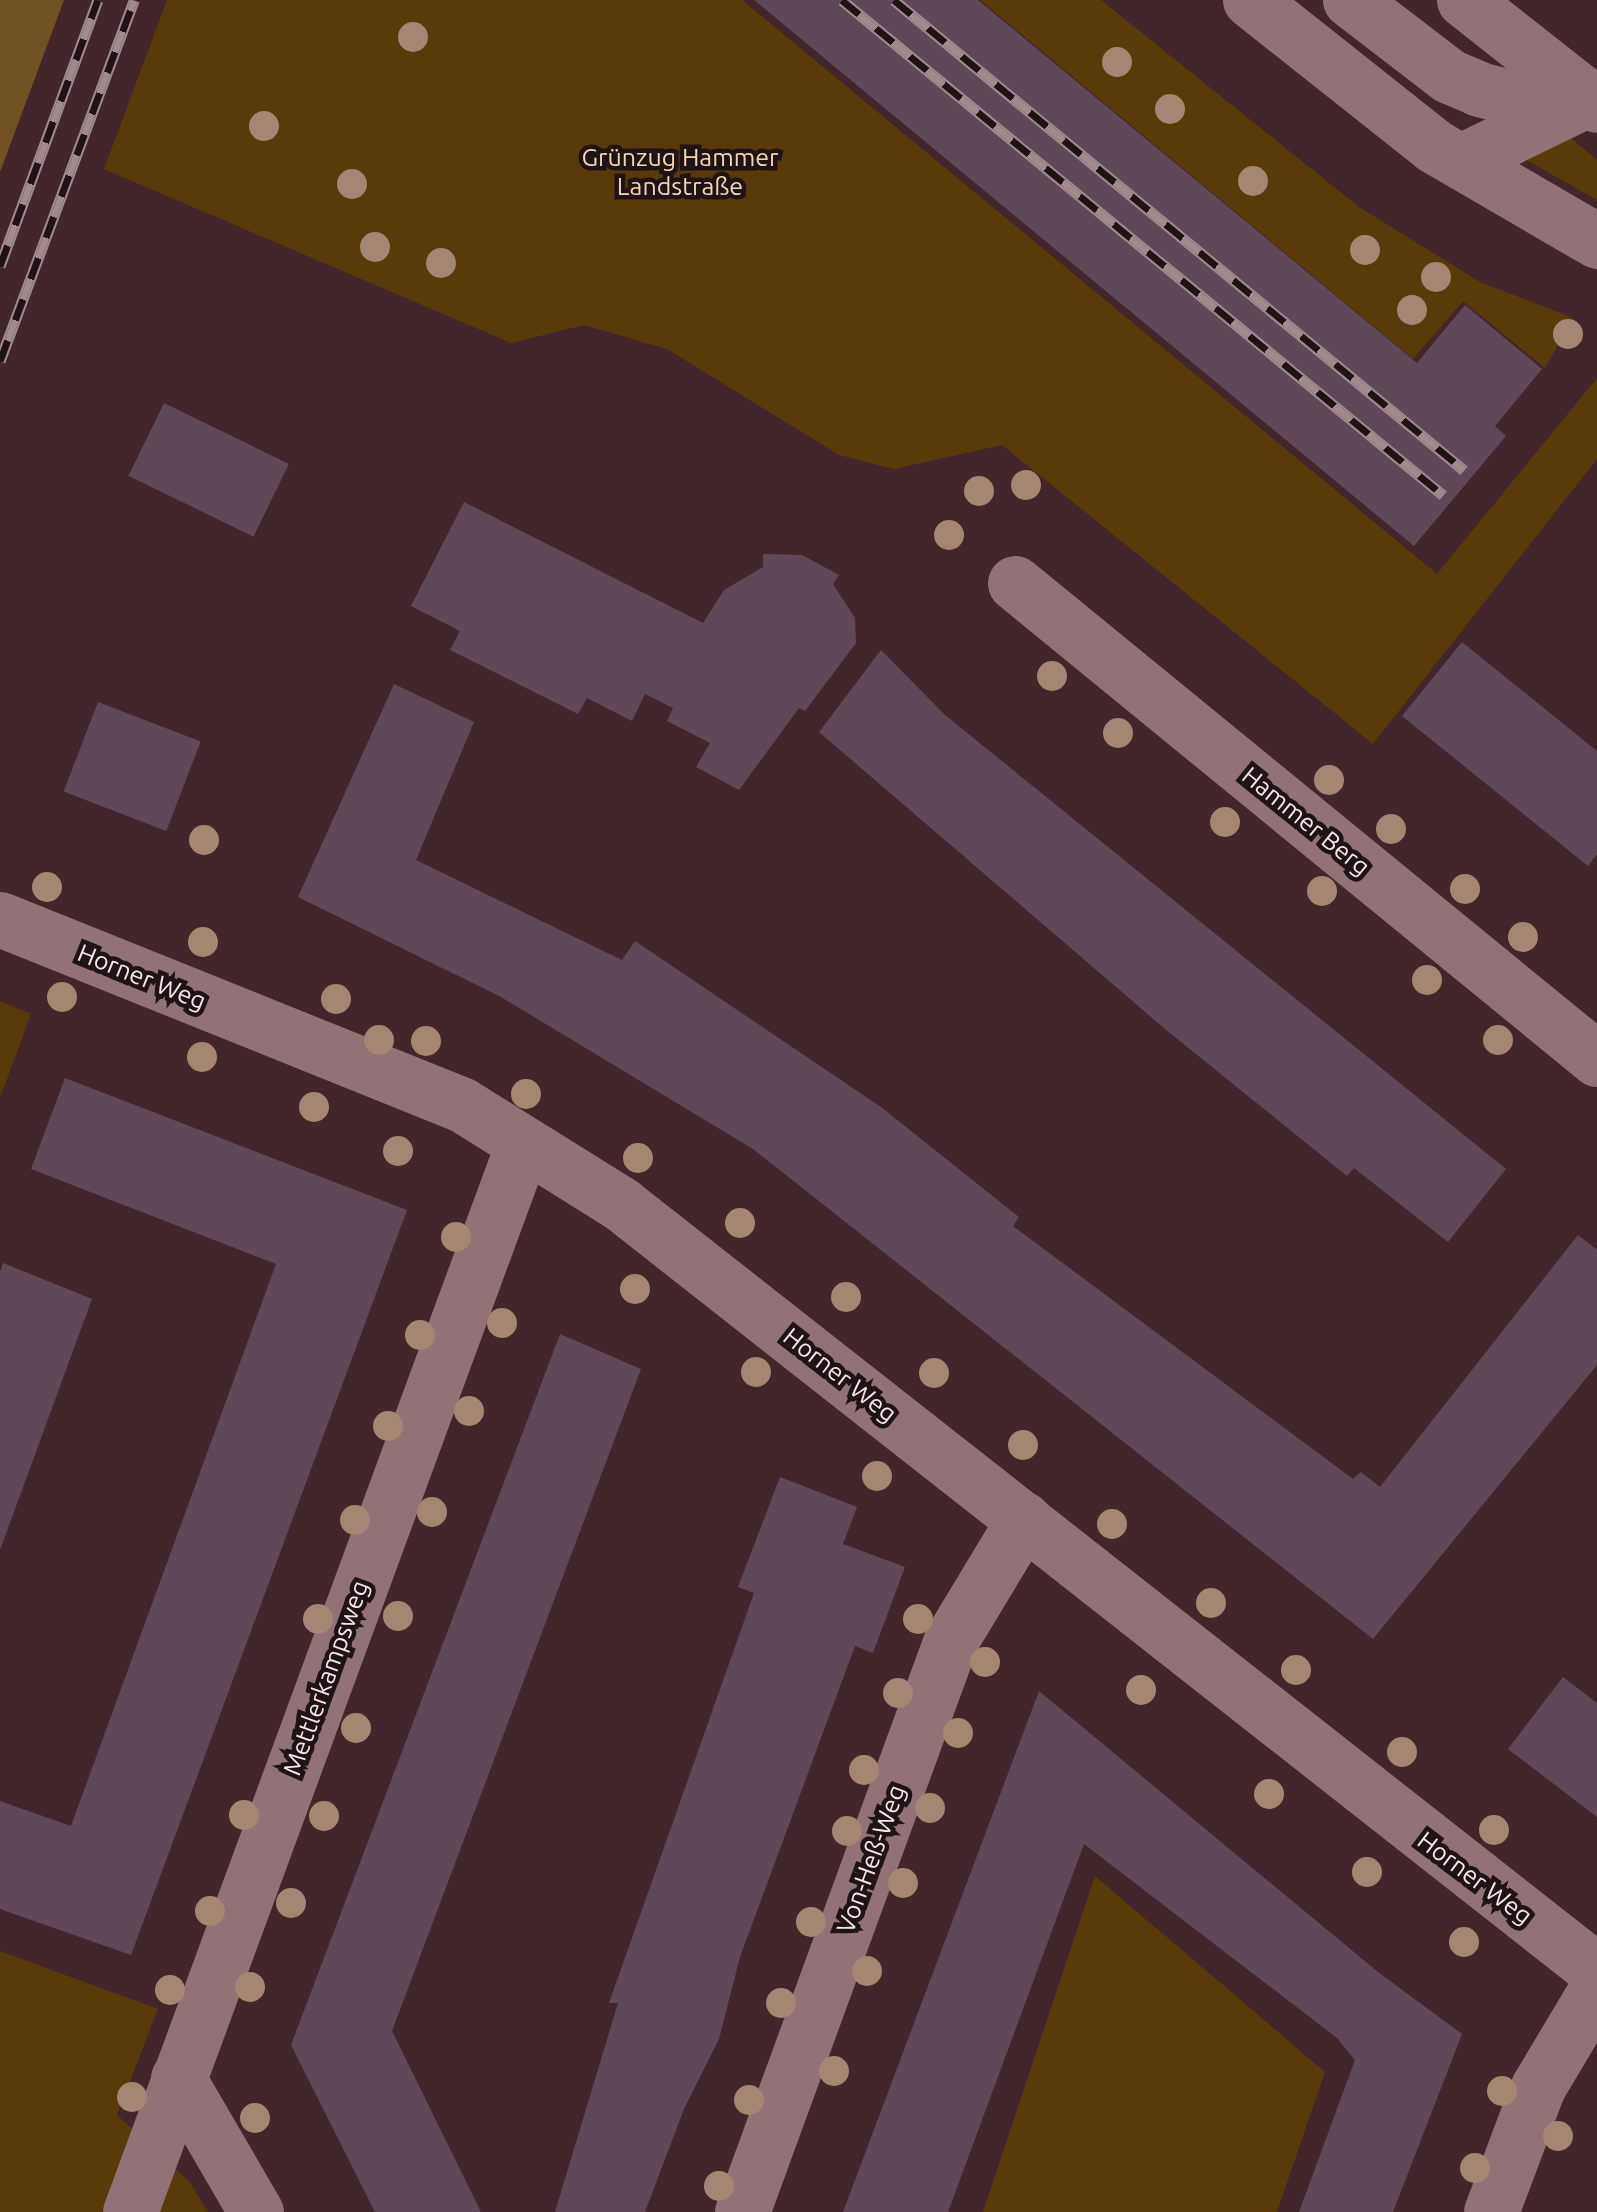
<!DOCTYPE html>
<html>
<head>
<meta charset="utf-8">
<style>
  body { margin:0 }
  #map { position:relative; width:1597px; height:2212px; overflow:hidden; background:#41272b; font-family:Ubuntu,sans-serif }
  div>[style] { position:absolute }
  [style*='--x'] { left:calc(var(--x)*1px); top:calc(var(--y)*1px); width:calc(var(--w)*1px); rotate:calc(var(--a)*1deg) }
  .green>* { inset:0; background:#583b09 }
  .forest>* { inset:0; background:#715223 }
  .building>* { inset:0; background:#5f4959; transform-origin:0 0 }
  .minor>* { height:55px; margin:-27.5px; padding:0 27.5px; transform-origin:27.5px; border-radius:27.5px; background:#917277 }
  .secondary>* { height:55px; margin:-27.5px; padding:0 27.5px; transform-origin:27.5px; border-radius:27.5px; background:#917277 }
  .rail>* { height:11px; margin-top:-5.5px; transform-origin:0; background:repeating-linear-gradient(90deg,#1f1415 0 22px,#a08a8d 0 44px); box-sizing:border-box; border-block:2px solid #a08a8d }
  .trees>* { width:30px; height:30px; margin:-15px; border-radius:50%; background:#a38773 }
  span { translate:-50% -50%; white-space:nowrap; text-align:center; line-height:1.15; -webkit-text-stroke:9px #1f1415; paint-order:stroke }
  .park-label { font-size:25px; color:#f4d6ae }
  .street-label { font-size:25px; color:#f6e4e6 }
</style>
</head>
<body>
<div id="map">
  <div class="green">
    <i style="clip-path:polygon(167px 0,742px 0,1437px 574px,1597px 378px,1597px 459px,1373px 744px,1002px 445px,894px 469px,839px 455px,667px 349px,584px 325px,511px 343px,104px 169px)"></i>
    <i style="clip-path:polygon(980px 0,1101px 0,1359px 207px,1480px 282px,1573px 318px,1545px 368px,1463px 301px,1413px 359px)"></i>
    <i style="clip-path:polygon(1563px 131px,1597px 160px,1597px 200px,1521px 157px)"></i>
    <i style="clip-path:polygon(0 1001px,31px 1014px,0 1098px)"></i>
    <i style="clip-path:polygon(1095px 1876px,1325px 2072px,1277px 2212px,983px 2212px)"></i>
    <i style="clip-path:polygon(0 1951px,158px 2009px,117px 2115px,189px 2181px,208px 2212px,0 2212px)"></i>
  </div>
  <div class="forest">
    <i style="clip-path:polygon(0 0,64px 0,0 172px)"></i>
  </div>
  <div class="building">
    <i style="clip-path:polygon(754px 0,978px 0,1417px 363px,1465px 305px,1542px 369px,1495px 426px,1506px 436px,1414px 546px)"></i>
    <i style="left:164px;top:403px;width:139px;height:81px;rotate:26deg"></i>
    <i style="clip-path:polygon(464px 502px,703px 623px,724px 590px,763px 567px,763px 554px,802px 555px,839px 575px,833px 584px,855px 618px,856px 643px,805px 711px,799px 708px,739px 790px,696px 767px,710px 743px,667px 721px,673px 708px,645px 694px,632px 721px,587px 698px,578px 714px,450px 650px,460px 631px,411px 606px)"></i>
    <i style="clip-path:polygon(1462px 642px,1597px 751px,1597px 854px,1588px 866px,1402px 716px)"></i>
    <i style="clip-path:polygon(881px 650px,945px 715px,1506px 1169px,1448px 1242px,1354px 1168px,1347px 1176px,1165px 1029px,819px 732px)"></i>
    <i style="clip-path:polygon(394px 684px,474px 722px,416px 860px,622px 960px,635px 941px,881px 1107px,1019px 1217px,1013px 1226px,1353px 1479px,1361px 1472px,1380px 1487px,1578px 1235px,1597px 1250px,1597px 1365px,1373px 1639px,753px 1149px,501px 997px,298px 897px)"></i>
    <i style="left:98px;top:702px;width:110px;height:96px;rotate:21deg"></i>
    <i style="clip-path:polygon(65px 1078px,407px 1210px,131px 1955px,0 1909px,0 1801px,71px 1826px,276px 1264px,31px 1169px)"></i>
    <i style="clip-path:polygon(3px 1263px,92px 1299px,0 1550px,0 1272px)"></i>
    <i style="clip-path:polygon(560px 1334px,641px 1369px,392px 2031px,481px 2212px,375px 2212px,291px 2045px)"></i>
    <i style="clip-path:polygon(780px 1477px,857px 1507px,843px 1544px,905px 1567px,873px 1653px,855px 1646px,740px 1957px,719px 2039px,684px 2109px,645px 2212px,555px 2212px,618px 2003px,609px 2003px,754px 1593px,738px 1587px)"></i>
    <i style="clip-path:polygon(1563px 1677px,1597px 1703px,1597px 1817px,1508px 1749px)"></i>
    <i style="clip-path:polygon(1039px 1691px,1378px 1972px,1462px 2034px,1393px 2212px,1299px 2212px,1355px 2060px,1337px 2038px,1084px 1844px,948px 2212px,843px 2212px)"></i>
  </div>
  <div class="minor">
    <i style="--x:1461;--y:161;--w:148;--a:-26"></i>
    <i style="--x:1015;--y:583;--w:752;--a:39.28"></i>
    <i style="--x:0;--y:919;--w:497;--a:21.9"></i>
    <i style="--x:461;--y:1104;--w:189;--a:32"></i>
    <i style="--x:621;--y:1204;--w:1241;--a:38.16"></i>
    <i style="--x:178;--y:2078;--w:155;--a:59.8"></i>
    <i style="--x:130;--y:2212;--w:1138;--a:-69.8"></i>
    <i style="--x:742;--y:2212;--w:609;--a:-69.93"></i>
    <i style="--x:951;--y:1640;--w:141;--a:-58.9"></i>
    <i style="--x:1491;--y:2212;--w:134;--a:-69.4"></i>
    <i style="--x:1538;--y:2087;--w:115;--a:-59.2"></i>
  </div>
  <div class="secondary">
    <i style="--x:1250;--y:0;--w:235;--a:38.4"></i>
    <i style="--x:1434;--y:146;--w:189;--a:30.2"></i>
    <i style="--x:1350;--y:0;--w:125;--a:37.5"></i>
    <i style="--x:1449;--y:76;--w:33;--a:23"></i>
    <i style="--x:1479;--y:89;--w:48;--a:14.6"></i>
    <i style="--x:1525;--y:101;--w:64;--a:-1.8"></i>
    <i style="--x:1464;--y:0;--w:169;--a:38.3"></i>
  </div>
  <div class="rail">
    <i style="--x:842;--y:0;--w:779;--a:39.48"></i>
    <i style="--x:894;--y:0;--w:739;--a:39.51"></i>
    <i style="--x:0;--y:266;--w:283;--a:-69.8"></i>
    <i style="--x:0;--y:361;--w:385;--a:-69.6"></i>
  </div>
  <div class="trees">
    <i style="left:413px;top:37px"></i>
    <i style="left:1117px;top:62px"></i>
    <i style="left:1170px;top:109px"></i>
    <i style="left:264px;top:126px"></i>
    <i style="left:1253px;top:181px"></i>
    <i style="left:352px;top:184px"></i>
    <i style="left:375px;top:247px"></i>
    <i style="left:1365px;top:250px"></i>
    <i style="left:441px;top:263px"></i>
    <i style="left:1436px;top:277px"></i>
    <i style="left:1412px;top:310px"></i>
    <i style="left:1568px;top:334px"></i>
    <i style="left:1026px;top:485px"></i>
    <i style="left:979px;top:491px"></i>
    <i style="left:949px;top:535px"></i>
    <i style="left:1052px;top:676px"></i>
    <i style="left:1118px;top:733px"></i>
    <i style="left:1329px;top:780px"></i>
    <i style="left:1225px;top:822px"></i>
    <i style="left:1391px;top:829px"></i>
    <i style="left:204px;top:840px"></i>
    <i style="left:47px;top:887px"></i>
    <i style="left:1465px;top:889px"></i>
    <i style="left:1322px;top:891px"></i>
    <i style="left:1523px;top:937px"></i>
    <i style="left:203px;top:942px"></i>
    <i style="left:1427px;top:980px"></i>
    <i style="left:62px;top:997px"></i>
    <i style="left:336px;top:999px"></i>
    <i style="left:379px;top:1040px"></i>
    <i style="left:1498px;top:1040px"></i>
    <i style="left:426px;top:1041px"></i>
    <i style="left:202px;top:1057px"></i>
    <i style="left:526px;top:1094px"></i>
    <i style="left:314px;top:1107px"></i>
    <i style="left:398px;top:1151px"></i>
    <i style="left:638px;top:1158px"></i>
    <i style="left:740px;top:1223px"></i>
    <i style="left:456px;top:1237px"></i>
    <i style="left:635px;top:1289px"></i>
    <i style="left:846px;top:1297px"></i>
    <i style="left:502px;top:1323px"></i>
    <i style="left:420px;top:1335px"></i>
    <i style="left:756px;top:1372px"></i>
    <i style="left:934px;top:1373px"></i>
    <i style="left:469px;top:1411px"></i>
    <i style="left:388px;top:1426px"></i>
    <i style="left:1023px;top:1445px"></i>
    <i style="left:877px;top:1476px"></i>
    <i style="left:432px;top:1512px"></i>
    <i style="left:355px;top:1520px"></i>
    <i style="left:1112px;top:1524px"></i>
    <i style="left:1211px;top:1603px"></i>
    <i style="left:398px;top:1616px"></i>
    <i style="left:318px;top:1619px"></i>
    <i style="left:918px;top:1619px"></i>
    <i style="left:985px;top:1662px"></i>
    <i style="left:1296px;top:1670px"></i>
    <i style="left:1141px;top:1690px"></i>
    <i style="left:898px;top:1693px"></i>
    <i style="left:356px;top:1728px"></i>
    <i style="left:958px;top:1733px"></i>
    <i style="left:1402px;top:1752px"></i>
    <i style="left:864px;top:1770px"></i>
    <i style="left:1269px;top:1794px"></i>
    <i style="left:930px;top:1808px"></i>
    <i style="left:244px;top:1815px"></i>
    <i style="left:324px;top:1816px"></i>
    <i style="left:1494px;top:1830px"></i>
    <i style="left:847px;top:1831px"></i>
    <i style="left:1367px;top:1872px"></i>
    <i style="left:903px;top:1883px"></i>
    <i style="left:291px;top:1903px"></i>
    <i style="left:210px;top:1911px"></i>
    <i style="left:811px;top:1922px"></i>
    <i style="left:1464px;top:1942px"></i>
    <i style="left:867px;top:1971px"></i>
    <i style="left:250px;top:1987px"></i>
    <i style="left:170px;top:1990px"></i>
    <i style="left:781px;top:2003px"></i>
    <i style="left:834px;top:2071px"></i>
    <i style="left:1502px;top:2091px"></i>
    <i style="left:132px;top:2097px"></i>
    <i style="left:749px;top:2100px"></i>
    <i style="left:255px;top:2118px"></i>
    <i style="left:1558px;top:2136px"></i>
    <i style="left:1475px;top:2168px"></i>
    <i style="left:719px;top:2186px"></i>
  </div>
  <div class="park-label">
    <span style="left:680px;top:172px">Grünzug Hammer<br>Landstraße</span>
  </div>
  <div class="street-label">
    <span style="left:1306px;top:821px;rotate:39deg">Hammer Berg</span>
    <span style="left:142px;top:977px;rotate:22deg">Horner Weg</span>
    <span style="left:840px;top:1375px;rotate:38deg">Horner Weg</span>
    <span style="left:326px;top:1678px;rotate:-70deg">Mettlerkampsweg</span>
    <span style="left:871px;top:1859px;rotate:-70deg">Von-Heß-Weg</span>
    <span style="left:1475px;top:1878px;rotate:37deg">Horner Weg</span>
  </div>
</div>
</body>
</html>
